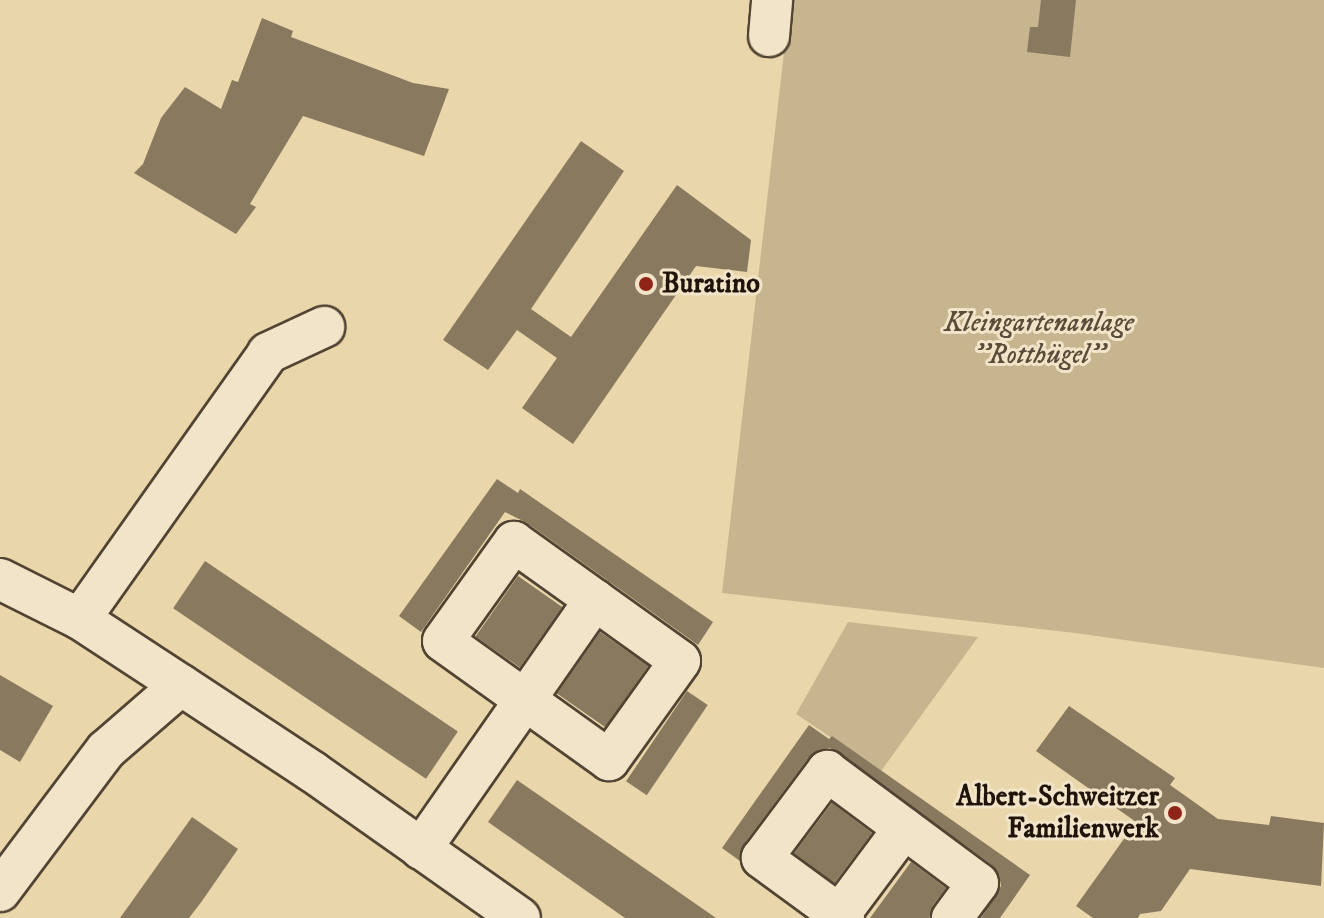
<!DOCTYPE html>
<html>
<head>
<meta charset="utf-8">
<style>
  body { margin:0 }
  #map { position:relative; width:1324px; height:918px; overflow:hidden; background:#e9d6ab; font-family:"IM FELL DW Pica",serif }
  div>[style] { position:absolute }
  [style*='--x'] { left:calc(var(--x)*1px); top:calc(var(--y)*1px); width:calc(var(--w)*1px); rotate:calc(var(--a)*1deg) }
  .green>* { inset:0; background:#c7b590 }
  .building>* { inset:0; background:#89795e; transform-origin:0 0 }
  .roads { filter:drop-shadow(2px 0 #524432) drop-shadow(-2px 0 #524432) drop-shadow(0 2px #524432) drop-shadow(0 -2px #524432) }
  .minor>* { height:40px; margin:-20px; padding:0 20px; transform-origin:20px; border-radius:20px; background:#f1e4c8 }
  .dots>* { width:22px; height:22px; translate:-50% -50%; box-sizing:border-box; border:4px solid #f1e4c8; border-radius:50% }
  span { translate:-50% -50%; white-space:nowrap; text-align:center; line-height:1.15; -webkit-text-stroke:6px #f1e4c8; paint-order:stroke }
  .poi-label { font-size:28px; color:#20140a; font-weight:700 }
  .left { translate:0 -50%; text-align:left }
  .right { translate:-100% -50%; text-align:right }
  .park-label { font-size:28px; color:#5a4c39; font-style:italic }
</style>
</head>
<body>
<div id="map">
  <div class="green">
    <i style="clip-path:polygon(790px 0,1324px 0,1324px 668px,1075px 633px,722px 593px)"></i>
    <i style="clip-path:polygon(848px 622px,978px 637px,881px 771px,796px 714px)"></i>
  </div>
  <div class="building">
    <i style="clip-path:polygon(1041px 0,1076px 0,1070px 57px,1027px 52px,1030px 27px,1038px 27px)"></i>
    <i style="clip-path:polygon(262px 18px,293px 31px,291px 37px,413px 83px,449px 89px,424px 156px,303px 116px,250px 204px,256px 207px,236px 234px,134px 173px,143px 164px,161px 118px,185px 87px,221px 109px,232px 80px,238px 82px)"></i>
    <i style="clip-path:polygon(581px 141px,624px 171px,531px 309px,571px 337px,677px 185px,751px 240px,747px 272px,696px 266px,573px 444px,522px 408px,557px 358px,517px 330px,488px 370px,443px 340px)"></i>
    <i style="clip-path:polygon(497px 479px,518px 493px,520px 489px,713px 622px,698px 645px,527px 523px,505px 512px,421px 632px,399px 616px)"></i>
    <i style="left:205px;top:561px;width:305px;height:57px;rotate:34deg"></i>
    <i style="left:518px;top:576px;width:54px;height:74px;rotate:35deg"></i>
    <i style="left:600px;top:632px;width:59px;height:75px;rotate:35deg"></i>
    <i style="clip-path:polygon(0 675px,53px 706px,20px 762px,0 750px)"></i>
    <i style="left:687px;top:691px;width:25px;height:109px;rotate:34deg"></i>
    <i style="clip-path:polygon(1069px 706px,1175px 778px,1170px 785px,1218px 819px,1269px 825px,1271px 816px,1324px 823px,1321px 886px,1190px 869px,1161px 911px,1140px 914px,1138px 918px,1093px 918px,1076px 906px,1136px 822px,1036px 751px)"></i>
    <i style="clip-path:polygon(809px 725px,829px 739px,832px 736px,1030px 875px,1000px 918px,981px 918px,1001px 886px,999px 875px,992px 865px,830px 748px,819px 750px,809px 757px,744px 844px,740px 861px,722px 848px)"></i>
    <i style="clip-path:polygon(517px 780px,637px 863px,716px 918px,625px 918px,488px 822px)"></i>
    <i style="left:832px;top:803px;width:50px;height:63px;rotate:37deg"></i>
    <i style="clip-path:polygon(192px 817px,238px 849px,202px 901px,189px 918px,120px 918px)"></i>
    <i style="clip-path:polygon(911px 862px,946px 888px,933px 905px,929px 918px,870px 918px)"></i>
  </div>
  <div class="roads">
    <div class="minor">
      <i style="--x:769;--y:36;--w:36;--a:-85"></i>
      <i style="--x:514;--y:542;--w:204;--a:35.6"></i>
      <i style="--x:680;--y:661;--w:122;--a:125.6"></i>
      <i style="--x:609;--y:760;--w:204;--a:-144.4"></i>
      <i style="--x:443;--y:641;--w:122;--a:-54.4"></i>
      <i style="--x:0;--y:579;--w:89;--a:26.6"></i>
      <i style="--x:80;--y:619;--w:121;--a:33.2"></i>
      <i style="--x:80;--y:619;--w:326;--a:-54.7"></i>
      <i style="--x:268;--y:353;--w:62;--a:-24.9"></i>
      <i style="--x:421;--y:849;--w:304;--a:-55.1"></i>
      <i style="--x:0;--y:891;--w:176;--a:-53.1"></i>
      <i style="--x:106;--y:750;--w:99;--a:-40.9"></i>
      <i style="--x:181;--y:685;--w:158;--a:33.4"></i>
      <i style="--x:313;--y:772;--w:253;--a:35.2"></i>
      <i style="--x:837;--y:918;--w:112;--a:-53.3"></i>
      <i style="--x:844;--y:918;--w:102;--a:-143.8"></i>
      <i style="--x:762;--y:858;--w:109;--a:-53.2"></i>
      <i style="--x:827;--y:771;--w:188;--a:36.6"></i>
      <i style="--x:978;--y:883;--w:44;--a:126.6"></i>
    </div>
  </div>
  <div class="dots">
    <i style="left:646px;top:284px;background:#8f2418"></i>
    <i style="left:1175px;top:813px;background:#8f2418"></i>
  </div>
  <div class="poi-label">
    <span class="left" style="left:662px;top:284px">Buratino</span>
    <span class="right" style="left:1159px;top:813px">Albert-Schweitzer<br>Familienwerk</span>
  </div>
  <div class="park-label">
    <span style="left:1039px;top:339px">Kleingartenanlage<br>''Rotthügel''</span>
  </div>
</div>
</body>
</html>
